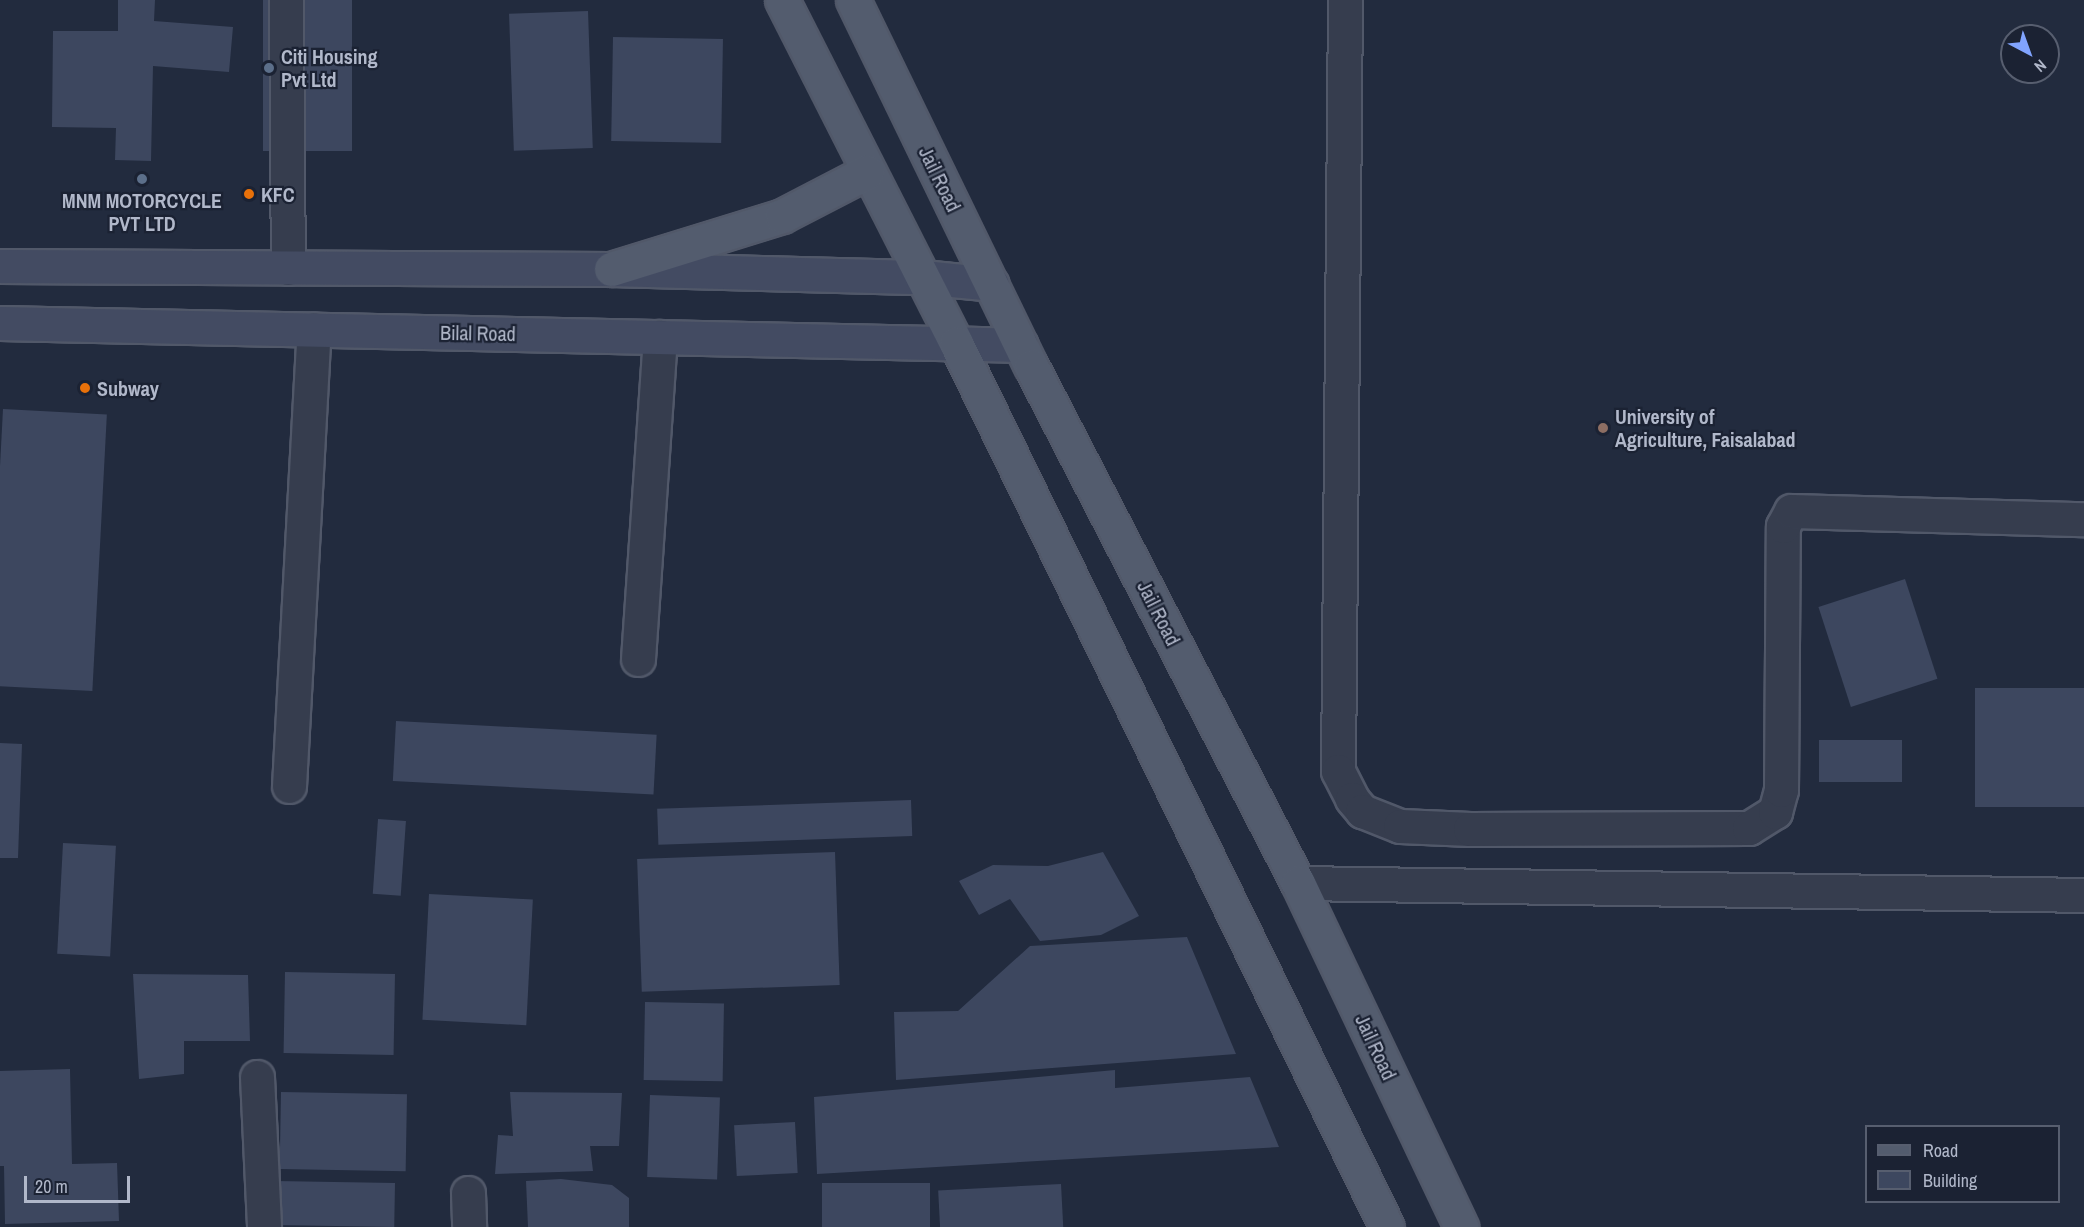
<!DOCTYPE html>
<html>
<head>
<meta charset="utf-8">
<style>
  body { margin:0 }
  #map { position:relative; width:2084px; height:1227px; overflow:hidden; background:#222b3e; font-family:"Archivo Narrow",sans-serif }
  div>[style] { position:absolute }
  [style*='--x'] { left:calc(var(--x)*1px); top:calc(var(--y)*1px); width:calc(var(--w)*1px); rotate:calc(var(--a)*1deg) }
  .building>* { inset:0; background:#3d475f; transform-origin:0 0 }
  .roads { filter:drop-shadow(2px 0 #515869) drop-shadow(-2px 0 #515869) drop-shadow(0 2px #515869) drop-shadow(0 -2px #515869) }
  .minor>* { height:33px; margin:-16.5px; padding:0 16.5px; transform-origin:16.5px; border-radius:16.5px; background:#363d4e }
  .tertiary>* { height:33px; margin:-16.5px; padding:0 16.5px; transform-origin:16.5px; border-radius:16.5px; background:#363d4e }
  .secondary>* { height:33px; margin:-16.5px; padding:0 16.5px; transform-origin:16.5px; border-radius:16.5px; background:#434b62 }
  .primary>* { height:33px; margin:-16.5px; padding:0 16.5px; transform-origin:16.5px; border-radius:16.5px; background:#535c6e }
  .dots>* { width:16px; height:16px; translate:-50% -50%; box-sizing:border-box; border:3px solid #1b2233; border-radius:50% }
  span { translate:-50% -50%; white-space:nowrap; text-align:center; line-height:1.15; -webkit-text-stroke:4.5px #1b2233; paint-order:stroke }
  .poi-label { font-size:20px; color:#b1b8ca; font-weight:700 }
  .left { translate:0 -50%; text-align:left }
  .street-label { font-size:20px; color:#b1b8ca }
  .legend { position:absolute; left:1865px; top:1125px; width:195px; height:78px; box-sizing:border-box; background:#1b2233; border:2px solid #575e6f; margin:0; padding:8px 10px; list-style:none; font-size:18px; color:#b1b8ca }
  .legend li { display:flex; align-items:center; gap:12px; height:30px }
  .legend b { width:30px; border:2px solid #575e6f }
  .north { position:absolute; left:2000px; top:24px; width:60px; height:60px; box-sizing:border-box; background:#1b2233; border:2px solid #575e6f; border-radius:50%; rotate:139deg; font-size:16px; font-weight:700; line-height:24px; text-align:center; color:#b1b8ca }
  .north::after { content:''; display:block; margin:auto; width:21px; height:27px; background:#81a4ff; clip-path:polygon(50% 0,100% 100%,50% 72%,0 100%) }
  .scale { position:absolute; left:24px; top:1176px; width:106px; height:27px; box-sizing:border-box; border:3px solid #b1b8ca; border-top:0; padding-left:8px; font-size:18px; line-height:21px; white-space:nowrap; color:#b1b8ca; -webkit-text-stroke:4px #1b2233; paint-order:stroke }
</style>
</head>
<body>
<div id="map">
  <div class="building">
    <i style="clip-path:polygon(118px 0,155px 0,154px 21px,233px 27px,229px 72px,153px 66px,151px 161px,115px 160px,116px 128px,52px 127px,53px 31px,118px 31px)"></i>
    <i style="left:263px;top:0;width:89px;height:151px"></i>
    <i style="left:588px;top:11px;width:137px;height:79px;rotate:88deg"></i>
    <i style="left:613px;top:37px;width:110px;height:104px;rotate:1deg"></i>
    <i style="left:3px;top:409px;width:104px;height:277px;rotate:3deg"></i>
    <i style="left:1905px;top:579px;width:105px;height:91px;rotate:72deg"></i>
    <i style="left:2084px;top:688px;width:119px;height:109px;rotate:90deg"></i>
    <i style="left:396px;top:721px;width:261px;height:60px;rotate:3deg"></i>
    <i style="left:1902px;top:740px;width:42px;height:83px;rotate:90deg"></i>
    <i style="clip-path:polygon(0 743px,22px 744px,18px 858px,0 858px)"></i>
    <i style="left:911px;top:800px;width:36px;height:254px;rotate:88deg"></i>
    <i style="left:378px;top:819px;width:28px;height:75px;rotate:4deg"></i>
    <i style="left:63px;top:843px;width:53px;height:111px;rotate:3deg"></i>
    <i style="left:835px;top:852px;width:133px;height:198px;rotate:88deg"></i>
    <i style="clip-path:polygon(1103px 852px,1139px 916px,1101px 935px,1040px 941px,1010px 899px,979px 915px,959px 881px,993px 865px,1048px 866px)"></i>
    <i style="left:429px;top:894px;width:104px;height:126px;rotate:3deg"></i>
    <i style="clip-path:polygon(1187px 937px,1236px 1054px,896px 1080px,894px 1012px,958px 1011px,1030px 946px)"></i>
    <i style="left:285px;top:972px;width:110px;height:81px;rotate:1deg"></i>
    <i style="clip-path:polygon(133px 974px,248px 975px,250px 1041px,184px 1041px,184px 1074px,139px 1079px)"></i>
    <i style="left:645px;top:1002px;width:79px;height:78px;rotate:1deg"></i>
    <i style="clip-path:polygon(70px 1069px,72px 1164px,117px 1163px,119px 1221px,5px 1224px,4px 1166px,0 1166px,0 1071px)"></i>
    <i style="clip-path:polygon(1115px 1070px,1115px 1088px,1250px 1077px,1279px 1147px,817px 1174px,814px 1097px)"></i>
    <i style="left:281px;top:1092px;width:126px;height:77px;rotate:1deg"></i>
    <i style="clip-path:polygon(510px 1092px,622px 1093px,619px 1146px,590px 1146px,593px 1171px,495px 1174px,498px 1135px,513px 1136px)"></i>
    <i style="left:650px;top:1095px;width:70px;height:82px;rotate:2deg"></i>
    <i style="left:795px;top:1122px;width:51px;height:61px;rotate:87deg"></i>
    <i style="clip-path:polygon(561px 1179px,612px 1185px,629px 1198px,629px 1227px,528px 1227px,526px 1181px)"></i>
    <i style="left:395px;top:1183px;width:44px;height:120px;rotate:91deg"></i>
    <i style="left:930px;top:1183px;width:44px;height:108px;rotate:90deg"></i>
    <i style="left:1061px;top:1184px;width:43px;height:123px;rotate:87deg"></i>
  </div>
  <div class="roads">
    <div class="minor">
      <i style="--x:286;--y:0;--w:268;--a:89.6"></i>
      <i style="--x:1345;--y:0;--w:771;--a:90.52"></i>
      <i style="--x:1338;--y:771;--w:31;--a:63"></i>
      <i style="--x:1352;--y:799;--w:16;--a:50"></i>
      <i style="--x:1362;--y:811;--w:41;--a:21.5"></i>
      <i style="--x:1400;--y:826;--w:70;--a:2.5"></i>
      <i style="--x:1470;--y:829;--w:279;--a:-0.2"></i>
      <i style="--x:1749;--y:828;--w:31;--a:-32"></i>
      <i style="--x:1775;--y:812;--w:23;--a:-75"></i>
      <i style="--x:1781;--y:790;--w:264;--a:-89.6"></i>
      <i style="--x:1783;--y:526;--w:17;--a:-62"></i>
      <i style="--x:1791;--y:511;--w:293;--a:1.6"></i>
      <i style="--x:638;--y:659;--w:323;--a:-86.1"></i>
      <i style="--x:289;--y:786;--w:457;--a:-86.9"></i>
      <i style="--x:257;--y:1077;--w:150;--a:87.3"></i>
      <i style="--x:468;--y:1193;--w:34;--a:88"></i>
    </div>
    <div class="tertiary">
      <i style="--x:1298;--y:883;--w:786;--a:0.87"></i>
    </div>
    <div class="secondary">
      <i style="--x:0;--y:266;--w:611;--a:0.28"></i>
      <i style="--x:611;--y:269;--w:311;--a:1.5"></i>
      <i style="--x:922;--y:277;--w:70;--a:5.7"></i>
      <i style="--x:0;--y:323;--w:1021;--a:1.23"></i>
    </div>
    <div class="primary">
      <i style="--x:782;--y:0;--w:385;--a:63.1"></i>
      <i style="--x:956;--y:343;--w:983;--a:64.01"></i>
      <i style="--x:853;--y:0;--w:407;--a:64.1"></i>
      <i style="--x:1031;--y:366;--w:582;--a:62.69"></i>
      <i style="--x:1298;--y:883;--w:381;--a:64.6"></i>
      <i style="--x:611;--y:269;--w:179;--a:-17.2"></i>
      <i style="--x:782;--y:216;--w:96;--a:-27.4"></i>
    </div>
  </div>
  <div class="dots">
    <i style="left:269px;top:68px;background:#5c6f8a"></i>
    <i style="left:142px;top:179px;background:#5c6f8a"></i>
    <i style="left:249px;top:194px;background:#e8710a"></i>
    <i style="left:85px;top:388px;background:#e8710a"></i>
    <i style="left:1603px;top:428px;background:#8d6e63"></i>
  </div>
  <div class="poi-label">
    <span class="left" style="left:281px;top:68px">Citi Housing<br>Pvt Ltd</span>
    <span class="left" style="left:261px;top:194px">KFC</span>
    <span style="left:142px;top:212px">MNM MOTORCYCLE<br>PVT LTD</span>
    <span class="left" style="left:97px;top:388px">Subway</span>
    <span class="left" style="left:1615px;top:428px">University of<br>Agriculture, Faisalabad</span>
  </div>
  <div class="street-label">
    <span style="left:940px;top:179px;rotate:64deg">Jail Road</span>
    <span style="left:478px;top:333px;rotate:1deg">Bilal Road</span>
    <span style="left:1159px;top:613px;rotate:63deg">Jail Road</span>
    <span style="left:1376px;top:1047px;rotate:65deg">Jail Road</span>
  </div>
  <ul class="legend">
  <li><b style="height:8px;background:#535c6e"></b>Road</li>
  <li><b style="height:16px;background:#3d475f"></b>Building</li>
  </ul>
  <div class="north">N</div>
  <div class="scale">20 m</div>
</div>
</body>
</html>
